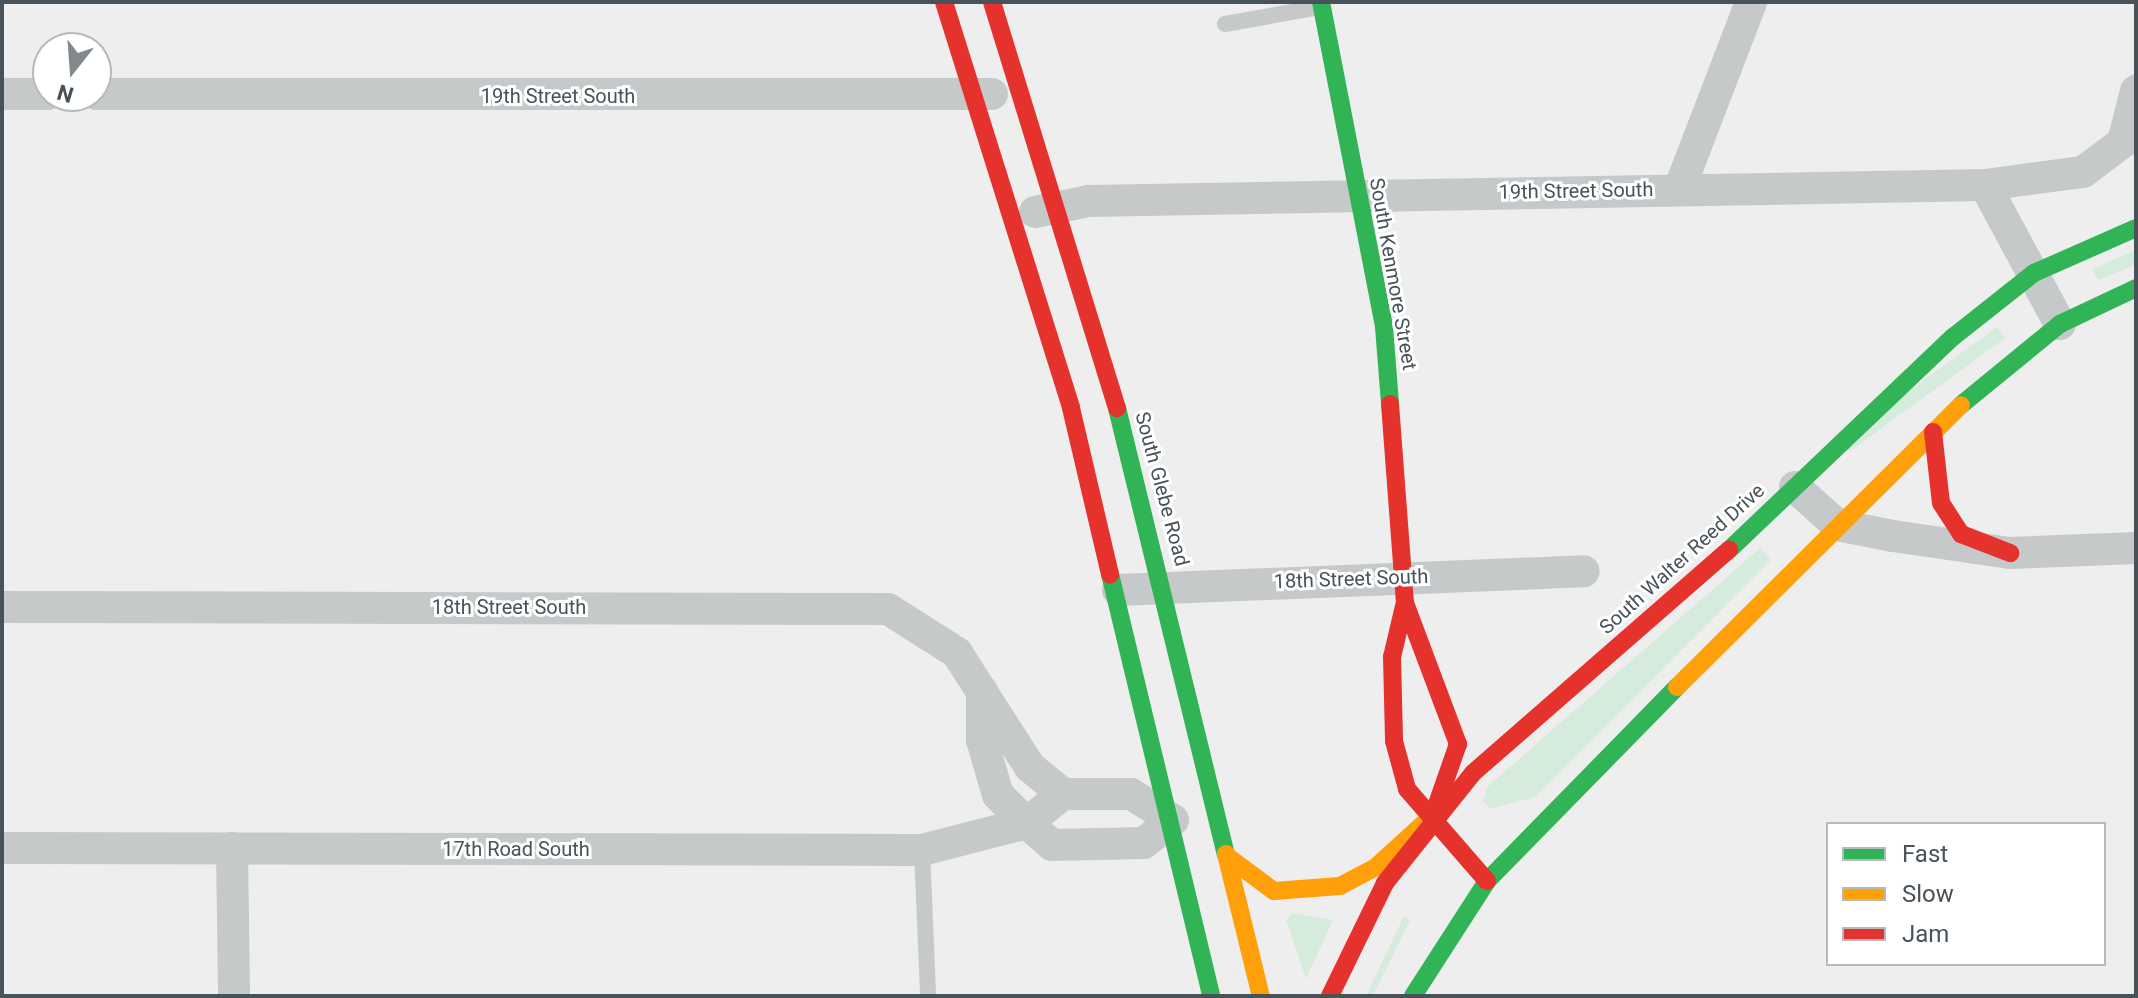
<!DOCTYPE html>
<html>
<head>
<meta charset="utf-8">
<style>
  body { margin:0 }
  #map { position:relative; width:2138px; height:998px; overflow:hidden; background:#efeeee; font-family:Roboto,sans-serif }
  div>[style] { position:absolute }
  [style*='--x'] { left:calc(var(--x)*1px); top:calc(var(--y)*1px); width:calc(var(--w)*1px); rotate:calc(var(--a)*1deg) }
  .green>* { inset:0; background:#d5ecdc; transform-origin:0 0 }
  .lane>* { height:16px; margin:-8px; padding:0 8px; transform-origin:8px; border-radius:8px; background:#c6c9ca }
  .street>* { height:32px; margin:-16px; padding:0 16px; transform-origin:16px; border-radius:16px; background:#c6c9ca }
  .fast>* { height:18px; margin:-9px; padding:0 9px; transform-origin:9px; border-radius:9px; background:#30b455 }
  .slow>* { height:18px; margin:-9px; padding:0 9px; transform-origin:9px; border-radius:9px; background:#ff9f0a }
  .jam>* { height:18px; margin:-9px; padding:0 9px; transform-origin:9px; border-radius:9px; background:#e5322d }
  span { translate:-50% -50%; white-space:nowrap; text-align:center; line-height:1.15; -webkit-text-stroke:6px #fff; paint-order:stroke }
  .street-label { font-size:20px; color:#475259 }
  .frame { position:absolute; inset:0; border:4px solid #475259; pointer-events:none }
  .legend { position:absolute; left:1826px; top:822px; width:280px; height:144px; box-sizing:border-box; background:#fff; border:2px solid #b5babd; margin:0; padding:10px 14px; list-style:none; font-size:24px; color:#475259 }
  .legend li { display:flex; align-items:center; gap:16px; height:40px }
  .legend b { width:40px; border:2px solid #b5babd }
  .north { position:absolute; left:32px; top:32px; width:80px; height:80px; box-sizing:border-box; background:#fff; border:2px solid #b5babd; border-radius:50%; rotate:197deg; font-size:22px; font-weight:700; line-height:32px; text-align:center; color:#475259 }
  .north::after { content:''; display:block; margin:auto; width:28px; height:36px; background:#82898d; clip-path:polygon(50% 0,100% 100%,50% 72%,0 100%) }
</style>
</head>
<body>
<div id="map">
  <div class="green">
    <i style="clip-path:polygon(2136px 250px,2136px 265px,2098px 280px,2092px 269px)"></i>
    <i style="left:1997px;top:327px;width:14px;height:192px;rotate:54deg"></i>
    <i style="clip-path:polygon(1760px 548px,1771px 560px,1535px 797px,1490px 809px,1483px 801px,1487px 787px)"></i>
    <i style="clip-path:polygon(1293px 913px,1333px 920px,1306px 979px,1286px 920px)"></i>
    <i style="clip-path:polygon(1404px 916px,1410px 920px,1373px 996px,1366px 996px)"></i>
  </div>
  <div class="lane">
    <i style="--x:1225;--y:24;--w:97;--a:-10.1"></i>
    <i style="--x:922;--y:850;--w:146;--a:87.6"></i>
  </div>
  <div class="street">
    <i style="--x:2;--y:94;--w:46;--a:0"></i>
    <i style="--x:96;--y:94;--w:896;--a:0"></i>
    <i style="--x:1985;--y:185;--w:99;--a:-7.6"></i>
    <i style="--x:2083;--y:172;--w:50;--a:-36.9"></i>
    <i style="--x:2123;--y:142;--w:53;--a:-75.7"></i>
    <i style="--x:1679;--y:190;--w:201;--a:-69"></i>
    <i style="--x:1035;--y:212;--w:54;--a:-11.7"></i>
    <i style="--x:1088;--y:201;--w:897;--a:-1.02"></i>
    <i style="--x:1985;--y:185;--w:158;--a:61.7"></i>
    <i style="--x:1795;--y:487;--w:57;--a:42.1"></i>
    <i style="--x:1837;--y:525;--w:57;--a:11.1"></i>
    <i style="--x:1893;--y:536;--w:118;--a:8.3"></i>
    <i style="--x:2010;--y:553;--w:126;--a:-2.3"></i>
    <i style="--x:1118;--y:590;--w:466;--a:-2.3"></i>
    <i style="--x:2;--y:607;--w:886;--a:0.13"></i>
    <i style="--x:888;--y:609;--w:82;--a:32.5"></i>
    <i style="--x:957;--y:653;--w:135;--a:57.4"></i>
    <i style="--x:1030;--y:767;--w:43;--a:39.3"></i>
    <i style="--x:2;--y:848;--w:920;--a:0.12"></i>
    <i style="--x:922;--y:850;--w:108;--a:-14.4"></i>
    <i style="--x:1027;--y:823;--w:46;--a:-38.9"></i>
    <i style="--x:1063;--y:794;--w:68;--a:0"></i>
    <i style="--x:1131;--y:794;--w:49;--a:31.8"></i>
    <i style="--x:1173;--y:820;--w:37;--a:142"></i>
    <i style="--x:1144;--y:843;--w:92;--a:178.8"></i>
    <i style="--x:1052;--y:845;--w:33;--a:-139"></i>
    <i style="--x:1027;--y:823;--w:40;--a:-136"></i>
    <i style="--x:998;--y:795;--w:57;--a:-106.2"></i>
    <i style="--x:982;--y:740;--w:49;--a:-90"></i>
    <i style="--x:232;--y:848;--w:148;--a:89.2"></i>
  </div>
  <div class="fast">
    <i style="--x:1321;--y:2;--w:331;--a:79"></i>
    <i style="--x:1384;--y:327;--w:77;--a:85.5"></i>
    <i style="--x:1961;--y:405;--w:128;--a:-39.3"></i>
    <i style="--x:2060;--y:324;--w:84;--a:-25.3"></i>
    <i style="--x:1117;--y:408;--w:459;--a:76.3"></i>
    <i style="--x:1729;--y:550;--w:309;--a:-43.6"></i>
    <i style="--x:1953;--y:337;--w:103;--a:-38.3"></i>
    <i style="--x:2034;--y:273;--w:111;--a:-23.8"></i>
    <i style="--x:1110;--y:574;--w:434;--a:76.5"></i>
    <i style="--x:1413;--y:996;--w:137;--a:-57.2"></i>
    <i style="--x:1487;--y:881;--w:272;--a:-45.6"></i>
  </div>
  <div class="slow">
    <i style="--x:1677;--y:687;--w:400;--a:-44.8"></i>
    <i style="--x:1226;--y:854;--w:146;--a:76.2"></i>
    <i style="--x:1228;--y:857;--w:57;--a:36.5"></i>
    <i style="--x:1274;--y:891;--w:66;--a:-4.3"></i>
    <i style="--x:1340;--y:886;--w:41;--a:-27.8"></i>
    <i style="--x:1376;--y:867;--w:77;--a:-42.4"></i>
  </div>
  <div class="jam">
    <i style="--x:944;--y:2;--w:425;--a:72.6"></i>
    <i style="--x:1071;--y:408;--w:171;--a:76.8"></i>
    <i style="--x:992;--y:2;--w:425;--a:72.9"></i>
    <i style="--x:1390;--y:404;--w:200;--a:85.7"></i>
    <i style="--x:1405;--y:603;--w:151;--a:69.4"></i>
    <i style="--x:1458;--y:744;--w:64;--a:109.3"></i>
    <i style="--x:1933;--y:432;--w:71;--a:83.6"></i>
    <i style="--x:1941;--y:503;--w:37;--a:57"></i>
    <i style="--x:1961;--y:534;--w:53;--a:21.2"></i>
    <i style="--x:1404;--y:606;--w:52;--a:103.2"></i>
    <i style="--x:1392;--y:657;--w:84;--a:88.6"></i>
    <i style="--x:1394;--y:741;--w:50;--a:74.8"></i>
    <i style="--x:1407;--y:789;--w:122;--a:49"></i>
    <i style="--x:1330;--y:996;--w:126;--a:-64"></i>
    <i style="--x:1385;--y:883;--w:141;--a:-51.3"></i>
    <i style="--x:1473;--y:773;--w:340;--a:-41.1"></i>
  </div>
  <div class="street-label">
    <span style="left:558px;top:96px">19th Street South</span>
    <span style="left:1576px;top:191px;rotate:-1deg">19th Street South</span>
    <span style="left:1393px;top:274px;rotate:80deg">South Kenmore Street</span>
    <span style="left:1162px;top:489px;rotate:75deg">South Glebe Road</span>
    <span style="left:1682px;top:559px;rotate:-42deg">South Walter Reed Drive</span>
    <span style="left:1351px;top:579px;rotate:-2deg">18th Street South</span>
    <span style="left:509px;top:607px">18th Street South</span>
    <span style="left:516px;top:849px">17th Road South</span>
  </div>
  <div class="frame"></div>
  <ul class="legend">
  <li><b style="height:10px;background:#30b455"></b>Fast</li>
  <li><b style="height:10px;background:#ff9f0a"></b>Slow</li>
  <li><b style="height:10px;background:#e5322d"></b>Jam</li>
  </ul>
  <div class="north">N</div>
</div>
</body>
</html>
